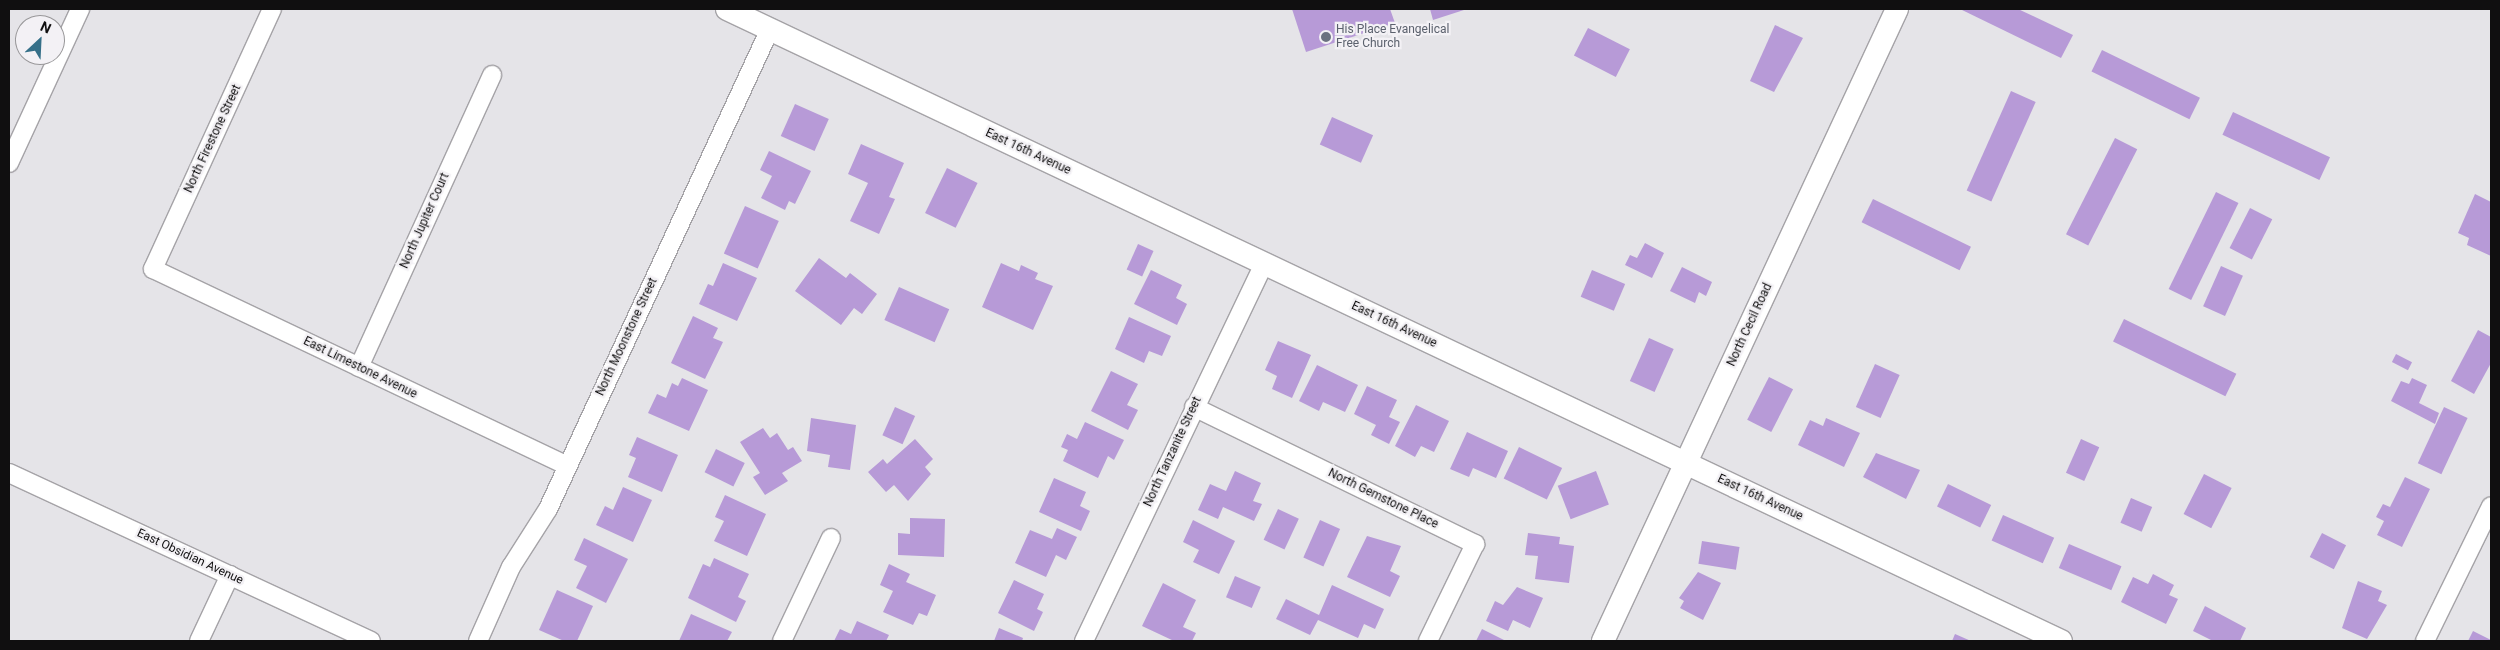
<!DOCTYPE html>
<html>
<head>
<meta charset="utf-8">
<style>
  body { margin:0 }
  #map { position:relative; width:2500px; height:650px; overflow:hidden; background:#e5e4e8; font-family:Roboto,sans-serif }
  div>[style] { position:absolute }
  [style*='--x'] { left:calc(var(--x)*1px); top:calc(var(--y)*1px); width:calc(var(--w)*1px); rotate:calc(var(--a)*1deg) }
  .building>* { inset:0; background:#b79ad7; transform-origin:0 0 }
  .roads { filter:drop-shadow(1px 0 #a5a3a7) drop-shadow(-1px 0 #a5a3a7) drop-shadow(0 1px #a5a3a7) drop-shadow(0 -1px #a5a3a7) }
  .minor>* { height:18px; margin:-9px; padding:0 9px; transform-origin:9px; border-radius:9px; background:#fff }
  .tertiary>* { height:22px; margin:-11px; padding:0 11px; transform-origin:11px; border-radius:11px; background:#fff }
  .dots>* { width:14px; height:14px; translate:-50% -50%; box-sizing:border-box; border:2px solid #f3f1f5; border-radius:50% }
  span { translate:-50% -50%; white-space:nowrap; text-align:center; line-height:1.15; -webkit-text-stroke:4.5px #f3f1f5; paint-order:stroke }
  .worship-label { font-size:12px; color:#5b616d }
  .left { translate:0 -50%; text-align:left }
  .street-label { font-size:12px; color:#100f10 }
  .frame { position:absolute; inset:0; border:10px solid #100f10; pointer-events:none }
  .north { position:absolute; left:15px; top:15px; width:50px; height:50px; box-sizing:border-box; background:#f3f1f5; border:1px solid #989799; border-radius:50%; rotate:25deg; font-size:14px; font-weight:700; line-height:20px; text-align:center; color:#100f10 }
  .north::after { content:''; display:block; margin:auto; width:18px; height:22px; background:#367089; clip-path:polygon(50% 0,100% 100%,50% 72%,0 100%) }
</style>
</head>
<body>
<div id="map">
  <div class="building">
    <i style="clip-path:polygon(1292px 9px,1390px 9px,1395px 23px,1306px 52px)"></i>
    <i style="clip-path:polygon(1430px 9px,1467px 9px,1433px 20px)"></i>
    <i style="clip-path:polygon(1960px 9px,2018px 9px,2073px 35px,2061px 58px)"></i>
    <i style="clip-path:polygon(1775px 25px,1803px 38px,1774px 92px,1750px 81px)"></i>
    <i style="left:1588px;top:28px;width:47px;height:31px;rotate:27deg"></i>
    <i style="left:2102px;top:50px;width:109px;height:24px;rotate:26deg"></i>
    <i style="left:2011px;top:91px;width:27px;height:109px;rotate:24deg"></i>
    <i style="left:795px;top:104px;width:37px;height:35px;rotate:24deg"></i>
    <i style="left:2233px;top:112px;width:107px;height:25px;rotate:25deg"></i>
    <i style="left:1332px;top:117px;width:45px;height:30px;rotate:24deg"></i>
    <i style="left:2115px;top:138px;width:25px;height:108px;rotate:27deg"></i>
    <i style="clip-path:polygon(861px 144px,904px 163px,889px 197px,895px 199px,879px 234px,850px 221px,868px 183px,848px 174px)"></i>
    <i style="clip-path:polygon(769px 151px,811px 171px,795px 204px,789px 201px,785px 210px,761px 198px,772px 176px,760px 170px)"></i>
    <i style="left:947px;top:168px;width:34px;height:50px;rotate:26deg"></i>
    <i style="left:2216px;top:192px;width:25px;height:108px;rotate:26deg"></i>
    <i style="clip-path:polygon(2475px 194px,2491px 202px,2491px 256px,2467px 245px,2469px 238px,2458px 233px)"></i>
    <i style="left:1873px;top:199px;width:109px;height:26px;rotate:26deg"></i>
    <i style="left:745px;top:206px;width:37px;height:52px;rotate:24deg"></i>
    <i style="left:2250px;top:208px;width:25px;height:45px;rotate:27deg"></i>
    <i style="clip-path:polygon(1645px 243px,1664px 253px,1652px 278px,1625px 265px,1630px 255px,1637px 258px)"></i>
    <i style="left:1138px;top:244px;width:17px;height:28px;rotate:24deg"></i>
    <i style="clip-path:polygon(819px 258px,846px 278px,850px 273px,877px 294px,862px 314px,854px 308px,841px 325px,795px 291px)"></i>
    <i style="clip-path:polygon(723px 263px,757px 278px,737px 321px,699px 304px,708px 284px,713px 286px)"></i>
    <i style="clip-path:polygon(1001px 263px,1019px 271px,1021px 265px,1038px 273px,1035px 279px,1053px 286px,1033px 330px,982px 307px)"></i>
    <i style="left:2221px;top:266px;width:24px;height:44px;rotate:24deg"></i>
    <i style="clip-path:polygon(1682px 267px,1712px 282px,1706px 296px,1699px 292px,1695px 303px,1670px 291px)"></i>
    <i style="clip-path:polygon(1151px 270px,1182px 285px,1176px 298px,1187px 304px,1177px 325px,1134px 304px)"></i>
    <i style="left:1592px;top:270px;width:36px;height:29px;rotate:23deg"></i>
    <i style="left:899px;top:287px;width:55px;height:36px;rotate:24deg"></i>
    <i style="clip-path:polygon(693px 316px,718px 328px,713px 338px,723px 342px,705px 379px,671px 363px)"></i>
    <i style="clip-path:polygon(1129px 317px,1171px 336px,1162px 356px,1149px 351px,1144px 363px,1115px 349px)"></i>
    <i style="left:2124px;top:319px;width:125px;height:25px;rotate:26deg"></i>
    <i style="clip-path:polygon(2478px 330px,2491px 337px,2491px 363px,2474px 394px,2451px 381px)"></i>
    <i style="left:1649px;top:338px;width:27px;height:47px;rotate:24deg"></i>
    <i style="clip-path:polygon(1278px 341px,1311px 355px,1292px 398px,1272px 389px,1277px 376px,1265px 370px)"></i>
    <i style="left:2396px;top:354px;width:18px;height:9px;rotate:27deg"></i>
    <i style="left:1875px;top:364px;width:27px;height:47px;rotate:24deg"></i>
    <i style="clip-path:polygon(1317px 365px,1358px 385px,1345px 412px,1323px 402px,1319px 411px,1299px 401px)"></i>
    <i style="clip-path:polygon(1111px 371px,1138px 384px,1127px 405px,1138px 410px,1128px 430px,1091px 411px)"></i>
    <i style="left:1769px;top:377px;width:27px;height:48px;rotate:27deg"></i>
    <i style="clip-path:polygon(682px 378px,708px 390px,689px 431px,648px 413px,657px 394px,666px 398px,672px 383px,678px 386px)"></i>
    <i style="clip-path:polygon(2412px 378px,2427px 385px,2419px 403px,2439px 413px,2435px 424px,2391px 401px,2401px 381px,2409px 384px)"></i>
    <i style="clip-path:polygon(1367px 386px,1397px 400px,1389px 417px,1400px 422px,1389px 444px,1371px 435px,1376px 425px,1354px 414px)"></i>
    <i style="clip-path:polygon(1416px 405px,1449px 421px,1434px 452px,1421px 446px,1415px 457px,1395px 446px)"></i>
    <i style="left:895px;top:407px;width:22px;height:31px;rotate:24deg"></i>
    <i style="left:2444px;top:407px;width:26px;height:62px;rotate:25deg"></i>
    <i style="clip-path:polygon(811px 418px,856px 425px,850px 470px,828px 467px,830px 455px,807px 451px)"></i>
    <i style="clip-path:polygon(1826px 418px,1860px 433px,1844px 467px,1798px 445px,1810px 420px,1823px 426px)"></i>
    <i style="clip-path:polygon(1085px 422px,1124px 440px,1114px 460px,1108px 456px,1098px 478px,1063px 461px,1068px 450px,1061px 447px,1067px 434px,1077px 439px)"></i>
    <i style="clip-path:polygon(763px 428px,770px 438px,777px 433px,788px 450px,793px 447px,802px 461px,782px 473px,788px 481px,765px 495px,753px 477px,760px 473px,740px 442px)"></i>
    <i style="clip-path:polygon(1467px 432px,1508px 451px,1496px 478px,1473px 468px,1469px 477px,1450px 469px)"></i>
    <i style="clip-path:polygon(637px 437px,678px 455px,662px 492px,628px 477px,636px 458px,629px 455px)"></i>
    <i style="clip-path:polygon(915px 439px,933px 459px,925px 467px,931px 474px,908px 501px,894px 485px,886px 492px,868px 472px,883px 459px,887px 464px)"></i>
    <i style="left:2081px;top:439px;width:20px;height:37px;rotate:24deg"></i>
    <i style="left:1519px;top:447px;width:48px;height:35px;rotate:26deg"></i>
    <i style="left:716px;top:449px;width:32px;height:26px;rotate:26deg"></i>
    <i style="clip-path:polygon(1876px 453px,1920px 470px,1906px 499px,1863px 477px)"></i>
    <i style="clip-path:polygon(1235px 471px,1261px 483px,1253px 501px,1262px 504px,1254px 521px,1223px 507px,1218px 519px,1198px 510px,1210px 484px,1226px 491px)"></i>
    <i style="left:1596px;top:471px;width:36px;height:41px;rotate:69deg"></i>
    <i style="left:2204px;top:474px;width:31px;height:45px;rotate:27deg"></i>
    <i style="clip-path:polygon(2405px 477px,2430px 489px,2402px 547px,2377px 535px,2384px 521px,2376px 517px,2383px 504px,2390px 507px)"></i>
    <i style="clip-path:polygon(1054px 478px,1086px 492px,1080px 506px,1090px 511px,1081px 531px,1039px 512px)"></i>
    <i style="left:1948px;top:484px;width:48px;height:25px;rotate:26deg"></i>
    <i style="clip-path:polygon(623px 487px,652px 500px,633px 542px,596px 525px,605px 506px,613px 510px)"></i>
    <i style="clip-path:polygon(725px 495px,766px 514px,747px 556px,714px 541px,724px 521px,715px 517px)"></i>
    <i style="left:2131px;top:498px;width:23px;height:27px;rotate:23deg"></i>
    <i style="left:1278px;top:509px;width:23px;height:34px;rotate:25deg"></i>
    <i style="left:2003px;top:515px;width:56px;height:28px;rotate:24deg"></i>
    <i style="clip-path:polygon(910px 518px,945px 519px,944px 557px,898px 555px,898px 533px,910px 534px)"></i>
    <i style="clip-path:polygon(1193px 520px,1235px 541px,1219px 574px,1193px 562px,1199px 550px,1183px 542px)"></i>
    <i style="left:1320px;top:520px;width:22px;height:41px;rotate:24deg"></i>
    <i style="clip-path:polygon(1057px 528px,1077px 537px,1066px 560px,1056px 555px,1046px 577px,1015px 563px,1030px 530px,1052px 539px)"></i>
    <i style="clip-path:polygon(1528px 533px,1560px 537px,1559px 544px,1574px 546px,1569px 583px,1535px 579px,1538px 556px,1525px 555px)"></i>
    <i style="left:2322px;top:533px;width:27px;height:27px;rotate:27deg"></i>
    <i style="clip-path:polygon(1367px 536px,1401px 546px,1390px 571px,1400px 576px,1390px 597px,1347px 577px)"></i>
    <i style="clip-path:polygon(584px 538px,628px 559px,606px 603px,576px 588px,587px 566px,574px 560px)"></i>
    <i style="left:1702px;top:541px;width:38px;height:23px;rotate:9deg"></i>
    <i style="left:2069px;top:544px;width:57px;height:26px;rotate:23deg"></i>
    <i style="clip-path:polygon(714px 558px,749px 574px,738px 597px,746px 601px,736px 622px,688px 598px,703px 564px,710px 567px)"></i>
    <i style="clip-path:polygon(889px 564px,910px 574px,906px 582px,936px 595px,927px 616px,919px 613px,913px 625px,883px 612px,893px 591px,880px 585px)"></i>
    <i style="clip-path:polygon(1698px 572px,1721px 583px,1703px 620px,1680px 608px,1684px 601px,1679px 598px)"></i>
    <i style="clip-path:polygon(2153px 574px,2174px 585px,2169px 595px,2178px 599px,2166px 624px,2121px 602px,2133px 577px,2148px 584px)"></i>
    <i style="left:1235px;top:576px;width:28px;height:23px;rotate:23deg"></i>
    <i style="clip-path:polygon(1014px 580px,1044px 594px,1037px 609px,1043px 612px,1034px 631px,998px 613px)"></i>
    <i style="clip-path:polygon(2358px 581px,2382px 591px,2378px 601px,2387px 605px,2367px 639px,2342px 628px)"></i>
    <i style="clip-path:polygon(1163px 583px,1196px 600px,1183px 627px,1196px 633px,1192px 641px,1174px 641px,1142px 626px)"></i>
    <i style="clip-path:polygon(1332px 585px,1384px 609px,1375px 629px,1364px 624px,1358px 638px,1318px 620px,1310px 635px,1276px 619px,1286px 599px,1319px 615px)"></i>
    <i style="clip-path:polygon(1517px 587px,1543px 598px,1530px 628px,1513px 620px,1508px 631px,1486px 621px,1495px 601px,1503px 605px)"></i>
    <i style="clip-path:polygon(557px 590px,593px 606px,577px 641px,564px 641px,539px 630px)"></i>
    <i style="clip-path:polygon(2205px 606px,2246px 628px,2240px 641px,2213px 641px,2193px 631px)"></i>
    <i style="clip-path:polygon(691px 614px,732px 632px,727px 641px,679px 641px)"></i>
    <i style="clip-path:polygon(857px 621px,889px 635px,886px 641px,834px 641px,840px 629px,851px 634px)"></i>
    <i style="clip-path:polygon(999px 628px,1023px 638px,1022px 641px,994px 641px)"></i>
    <i style="clip-path:polygon(1482px 629px,1506px 641px,1476px 641px)"></i>
    <i style="clip-path:polygon(2473px 631px,2491px 640px,2491px 641px,2468px 641px)"></i>
    <i style="clip-path:polygon(1955px 634px,1971px 641px,1952px 641px)"></i>
  </div>
  <div class="roads">
    <div class="minor">
      <i style="--x:272;--y:9;--w:286;--a:114.6"></i>
      <i style="--x:153;--y:269;--w:458;--a:25.4"></i>
      <i style="--x:9;--y:163;--w:170;--a:-65.2"></i>
      <i style="--x:359;--y:367;--w:321;--a:-65.5"></i>
      <i style="--x:1194;--y:407;--w:313;--a:26"></i>
      <i style="--x:1475;--y:544;--w:108;--a:115.9"></i>
      <i style="--x:9;--y:473;--w:399;--a:24.9"></i>
      <i style="--x:199;--y:641;--w:73;--a:-64.8"></i>
      <i style="--x:478;--y:641;--w:81;--a:-66"></i>
      <i style="--x:511;--y:567;--w:69;--a:-57.5"></i>
      <i style="--x:548;--y:509;--w:529;--a:-65.18"></i>
      <i style="--x:782;--y:641;--w:114;--a:-64.6"></i>
      <i style="--x:1084;--y:641;--w:419;--a:-64.5"></i>
      <i style="--x:2425;--y:641;--w:150;--a:-63.9"></i>
    </div>
    <div class="tertiary">
      <i style="--x:727;--y:9;--w:1476;--a:25.35"></i>
      <i style="--x:1603;--y:641;--w:697;--a:-65.05"></i>
    </div>
  </div>
  <div class="dots">
    <i style="left:1326px;top:37px;background:#6b7280"></i>
  </div>
  <div class="worship-label">
    <span class="left" style="left:1336px;top:37px">His Place Evangelical<br>Free Church</span>
  </div>
  <div class="street-label">
    <span style="left:213px;top:139px;rotate:-65deg">North Firestone Street</span>
    <span style="left:1028px;top:152px;rotate:25deg">East 16th Avenue</span>
    <span style="left:425px;top:221px;rotate:-66deg">North Jupiter Court</span>
    <span style="left:1394px;top:325px;rotate:25deg">East 16th Avenue</span>
    <span style="left:1750px;top:325px;rotate:-65deg">North Cecil Road</span>
    <span style="left:627px;top:337px;rotate:-65deg">North Moonstone Street</span>
    <span style="left:360px;top:368px;rotate:26deg">East Limestone Avenue</span>
    <span style="left:1173px;top:452px;rotate:-65deg">North Tanzanite Street</span>
    <span style="left:1760px;top:498px;rotate:25deg">East 16th Avenue</span>
    <span style="left:1383px;top:499px;rotate:26deg">North Gemstone Place</span>
    <span style="left:190px;top:557px;rotate:25deg">East Obsidian Avenue</span>
  </div>
  <div class="frame"></div>
  <div class="north">N</div>
</div>
</body>
</html>
